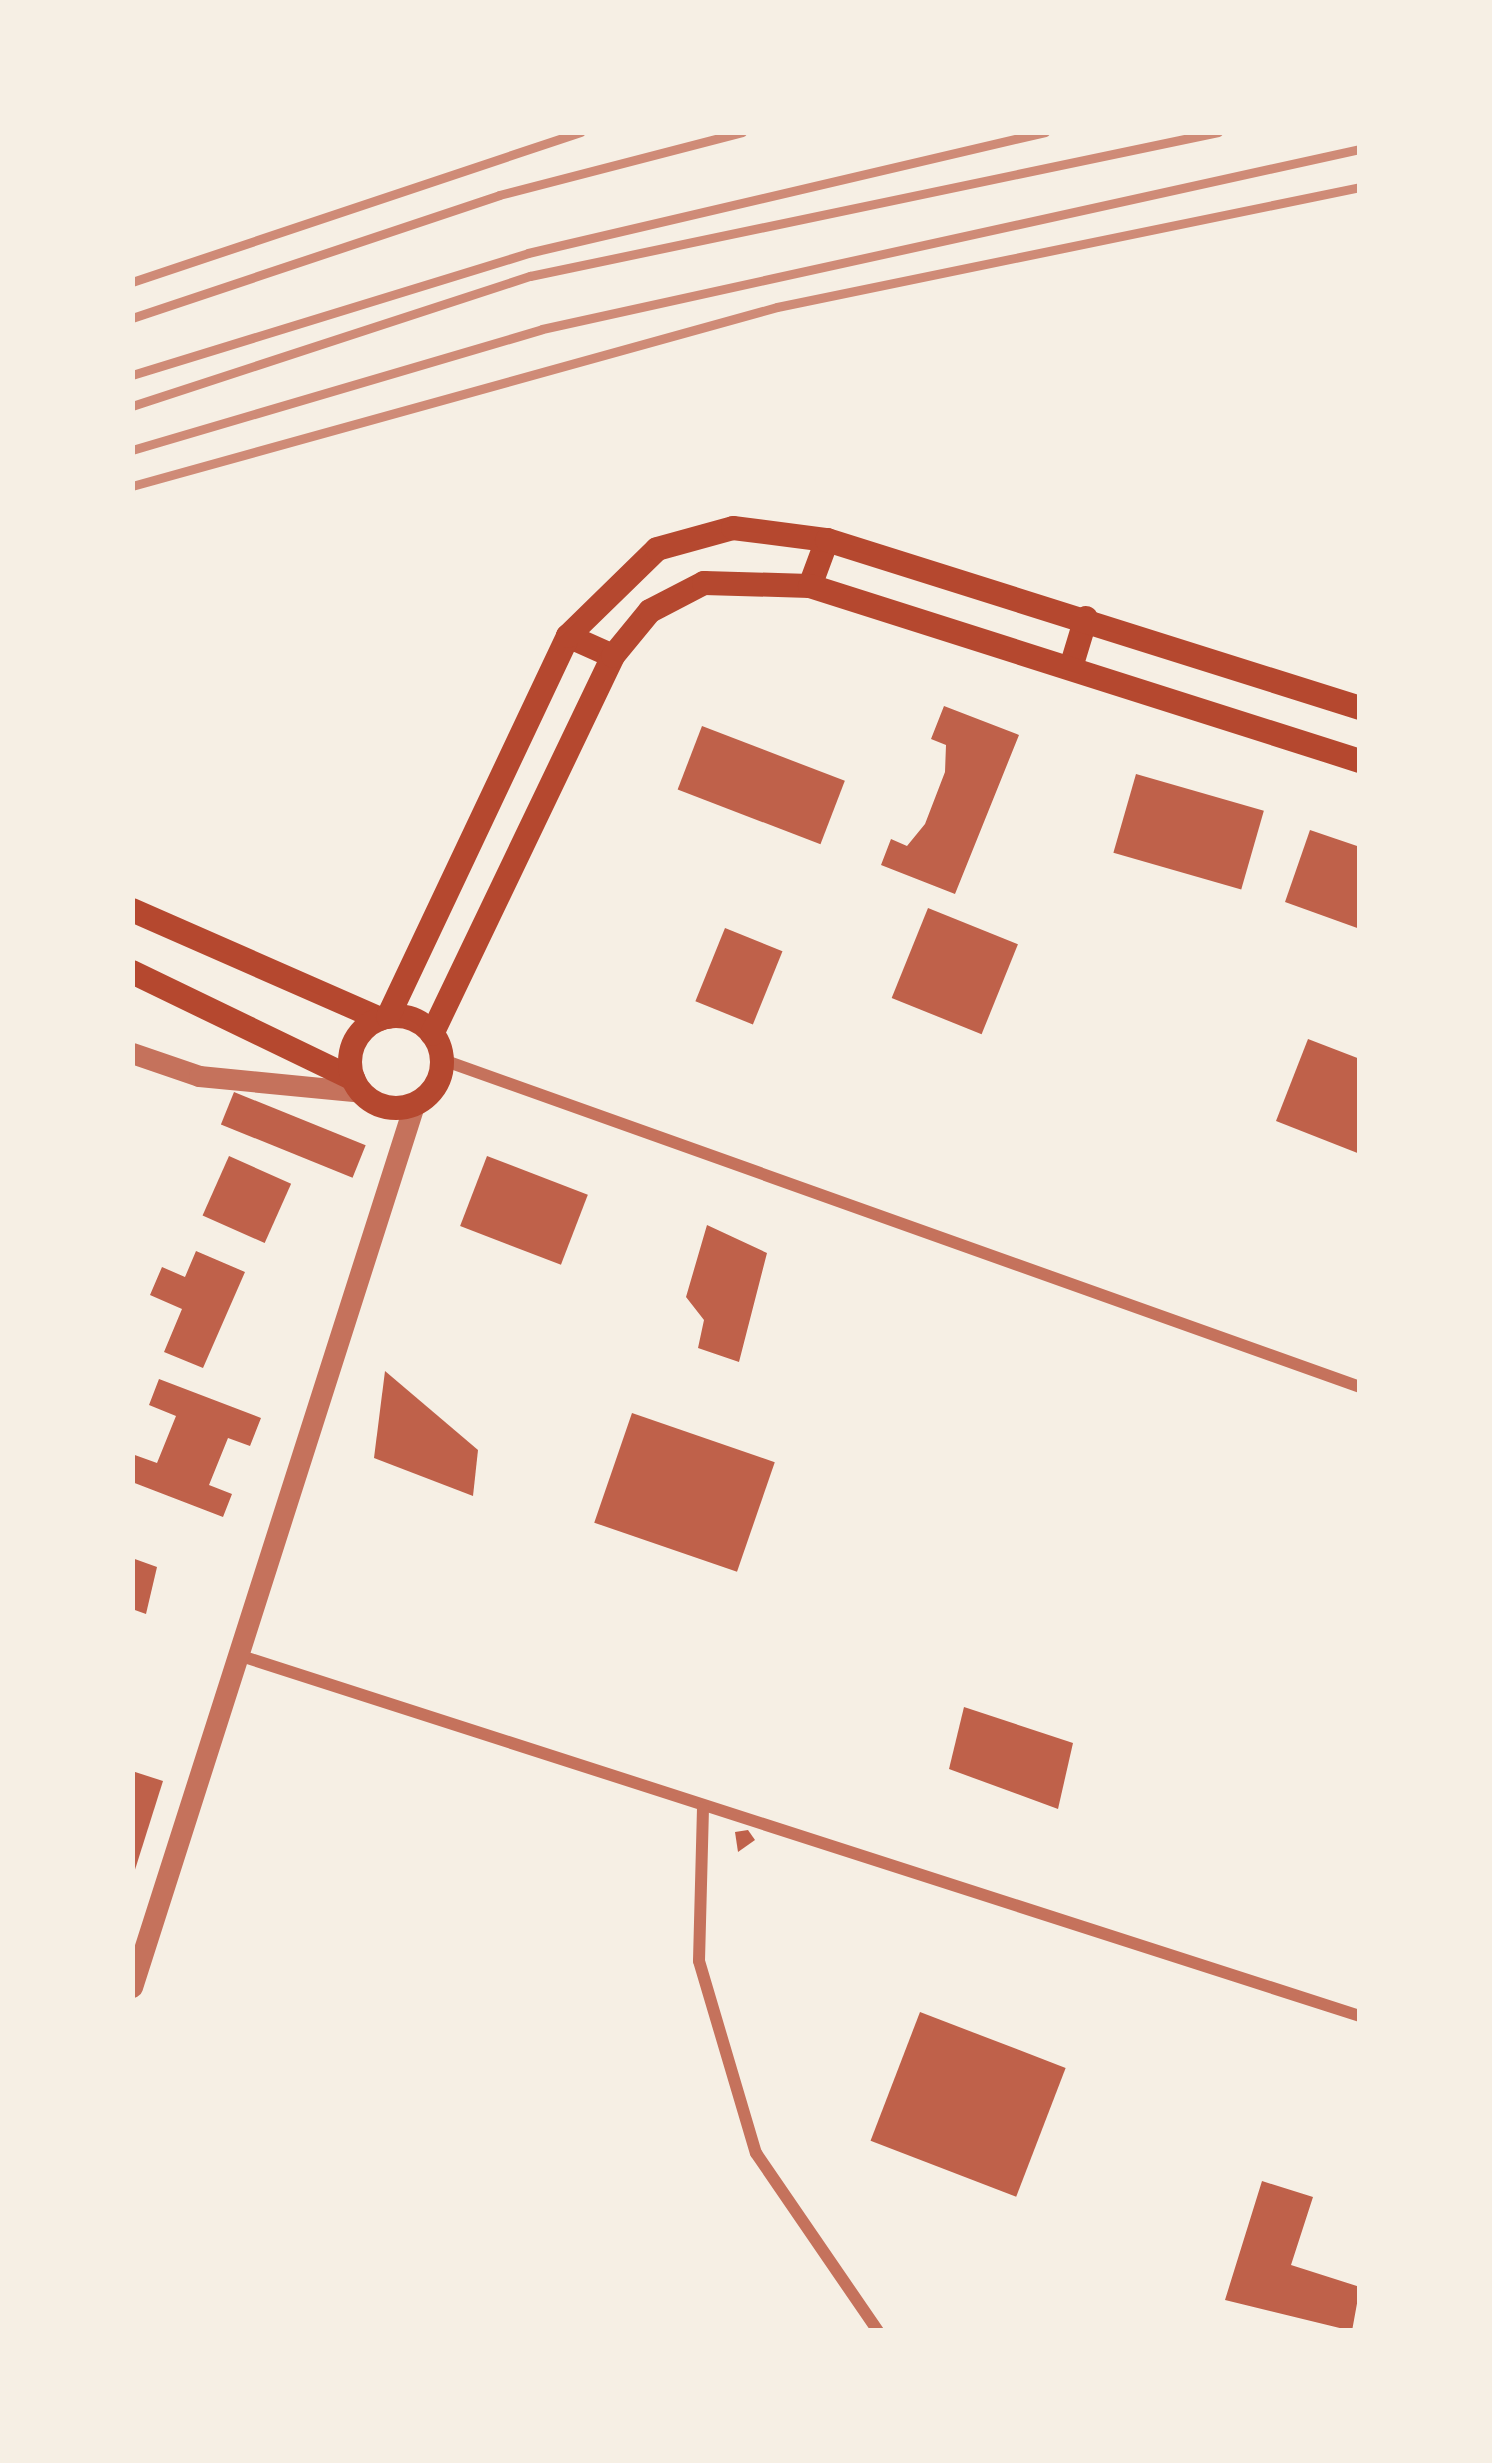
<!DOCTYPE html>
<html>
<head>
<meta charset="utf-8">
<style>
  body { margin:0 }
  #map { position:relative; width:1492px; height:2463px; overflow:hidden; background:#f6efe4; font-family:Helvetica,sans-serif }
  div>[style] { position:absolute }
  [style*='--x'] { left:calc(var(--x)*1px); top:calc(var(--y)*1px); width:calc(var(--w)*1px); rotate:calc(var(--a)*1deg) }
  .building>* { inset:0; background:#bf614a; transform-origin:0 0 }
  .minor>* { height:12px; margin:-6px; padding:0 6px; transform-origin:6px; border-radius:6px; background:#c5725c }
  .tertiary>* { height:21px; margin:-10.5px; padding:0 10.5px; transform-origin:10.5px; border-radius:10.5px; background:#c5725c }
  .secondary>* { height:24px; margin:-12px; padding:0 12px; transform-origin:12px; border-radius:12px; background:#b5482f }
  .secondary>.ring { margin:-12px; padding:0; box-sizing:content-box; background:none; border:24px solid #b5482f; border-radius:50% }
  .rail>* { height:9px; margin:-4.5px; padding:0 4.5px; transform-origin:4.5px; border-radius:4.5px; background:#cf8b77 }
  span { translate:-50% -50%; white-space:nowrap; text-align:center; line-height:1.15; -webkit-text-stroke:12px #f6efe4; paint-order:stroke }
  .frame { position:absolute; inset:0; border:135px solid #f6efe4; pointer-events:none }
</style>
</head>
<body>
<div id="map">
  <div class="building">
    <i style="clip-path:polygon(944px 706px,1019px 735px,955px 894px,881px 865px,891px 839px,907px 846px,925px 824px,945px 772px,946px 745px,931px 739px)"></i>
    <i style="left:702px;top:726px;width:153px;height:68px;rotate:21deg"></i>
    <i style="left:1136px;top:774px;width:133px;height:82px;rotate:16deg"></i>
    <i style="clip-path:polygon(1310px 830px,1360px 847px,1360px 929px,1285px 902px)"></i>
    <i style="left:928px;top:908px;width:97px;height:97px;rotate:22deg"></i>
    <i style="left:725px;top:928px;width:62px;height:79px;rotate:22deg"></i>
    <i style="clip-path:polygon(1308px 1039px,1360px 1059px,1360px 1154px,1276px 1121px)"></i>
    <i style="left:234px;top:1092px;width:142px;height:35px;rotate:22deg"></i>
    <i style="left:229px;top:1156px;width:68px;height:65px;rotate:24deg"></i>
    <i style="left:487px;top:1156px;width:108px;height:75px;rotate:21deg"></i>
    <i style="clip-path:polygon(707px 1225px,767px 1253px,739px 1362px,698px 1348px,704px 1320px,686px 1297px)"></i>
    <i style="clip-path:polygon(196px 1251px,245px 1272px,203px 1368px,164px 1352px,182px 1309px,150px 1295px,162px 1267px,185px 1277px)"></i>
    <i style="clip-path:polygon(385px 1371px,478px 1450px,473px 1496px,374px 1458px)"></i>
    <i style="clip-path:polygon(159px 1379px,261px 1418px,250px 1446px,228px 1438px,209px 1485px,232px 1494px,223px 1517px,132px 1482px,132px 1454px,157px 1463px,176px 1416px,149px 1405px)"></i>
    <i style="left:632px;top:1413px;width:151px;height:116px;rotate:19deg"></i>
    <i style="clip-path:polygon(132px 1558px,157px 1567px,146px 1614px,132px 1609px)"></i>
    <i style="clip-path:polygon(964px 1707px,1073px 1743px,1058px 1809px,949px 1769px)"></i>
    <i style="clip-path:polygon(132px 1771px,163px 1781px,133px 1876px,132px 1875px)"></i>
    <i style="clip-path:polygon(748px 1830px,755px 1840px,738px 1852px,735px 1832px)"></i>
    <i style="left:920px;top:2012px;width:156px;height:138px;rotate:21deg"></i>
    <i style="clip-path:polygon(1262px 2181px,1313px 2197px,1291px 2265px,1360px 2287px,1352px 2331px,1225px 2300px)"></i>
  </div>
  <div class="minor">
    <i style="--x:443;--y:1060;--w:974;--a:19.63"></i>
    <i style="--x:235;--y:1654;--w:1182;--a:17.84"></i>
    <i style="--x:703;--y:1808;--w:153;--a:91.5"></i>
    <i style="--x:699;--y:1961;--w:200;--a:73.5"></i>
    <i style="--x:756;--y:2153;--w:216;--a:55.6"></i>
  </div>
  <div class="tertiary">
    <i style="--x:132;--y:1053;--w:71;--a:18.9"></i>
    <i style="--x:199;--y:1076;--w:163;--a:5.6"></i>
    <i style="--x:132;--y:1987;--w:926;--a:-72.27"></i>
  </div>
  <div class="secondary">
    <i style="--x:810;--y:586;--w:49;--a:-69.7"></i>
    <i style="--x:568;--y:636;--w:49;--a:24"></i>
    <i style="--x:1072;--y:664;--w:48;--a:-73.1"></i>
    <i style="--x:132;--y:910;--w:271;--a:23.7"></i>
    <i style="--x:132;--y:972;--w:246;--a:25.8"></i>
    <i class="ring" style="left:350px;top:1016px;width:68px;height:68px"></i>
    <i style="--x:388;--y:1017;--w:421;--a:-64.7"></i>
    <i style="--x:568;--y:636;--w:124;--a:-44.3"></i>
    <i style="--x:657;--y:549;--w:79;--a:-15.4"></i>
    <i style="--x:733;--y:528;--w:95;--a:7.3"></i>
    <i style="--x:827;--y:540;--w:559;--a:17.49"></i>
    <i style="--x:432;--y:1034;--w:419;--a:-64.4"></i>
    <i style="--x:613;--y:656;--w:58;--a:-50.6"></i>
    <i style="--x:650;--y:611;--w:61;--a:-27.4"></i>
    <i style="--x:704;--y:583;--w:106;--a:1.6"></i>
    <i style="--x:810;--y:586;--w:577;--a:17.65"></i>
  </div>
  <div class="rail">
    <i style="--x:132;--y:282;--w:473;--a:-18.5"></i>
    <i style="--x:132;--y:318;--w:387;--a:-18.5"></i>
    <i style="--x:499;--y:195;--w:251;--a:-14.5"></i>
    <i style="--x:132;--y:375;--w:414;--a:-17.1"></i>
    <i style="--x:528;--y:253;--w:531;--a:-13.17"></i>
    <i style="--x:132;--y:406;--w:419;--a:-18.1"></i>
    <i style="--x:530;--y:276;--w:703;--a:-11.82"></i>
    <i style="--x:132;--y:450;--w:427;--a:-16.4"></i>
    <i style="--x:542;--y:329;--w:838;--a:-12.41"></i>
    <i style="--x:132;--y:486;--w:669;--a:-15.51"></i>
    <i style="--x:777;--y:307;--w:595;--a:-11.63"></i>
  </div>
  <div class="frame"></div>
</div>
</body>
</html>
